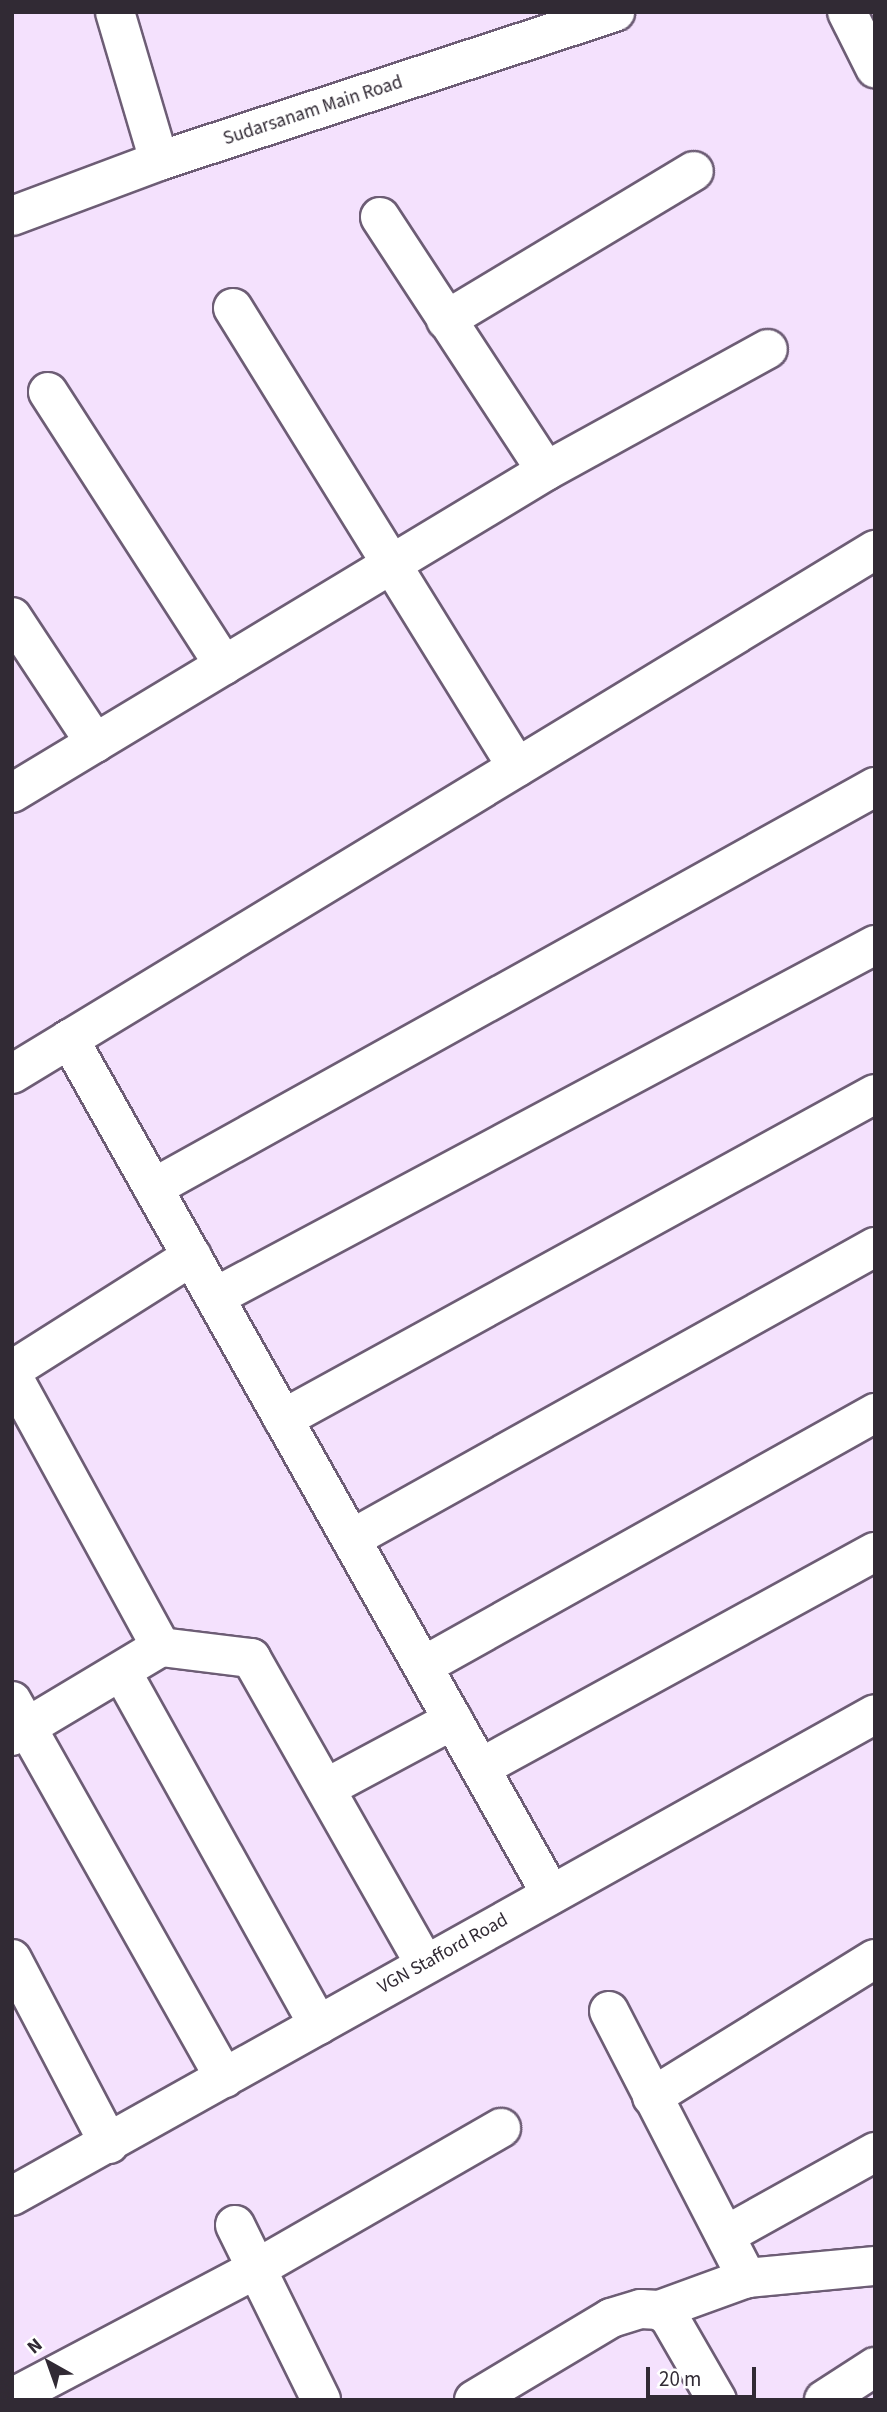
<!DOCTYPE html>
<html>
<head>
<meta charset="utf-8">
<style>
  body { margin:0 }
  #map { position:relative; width:887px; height:2412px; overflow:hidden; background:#f4e1fd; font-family:"Source Sans 3",sans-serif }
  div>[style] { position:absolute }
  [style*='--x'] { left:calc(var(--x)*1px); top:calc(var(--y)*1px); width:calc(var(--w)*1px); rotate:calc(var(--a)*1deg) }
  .roads { filter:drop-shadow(2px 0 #6d5d75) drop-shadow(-2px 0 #6d5d75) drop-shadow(0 2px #6d5d75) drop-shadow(0 -2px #6d5d75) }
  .minor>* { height:38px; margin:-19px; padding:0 19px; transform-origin:19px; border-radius:19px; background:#fff }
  span { translate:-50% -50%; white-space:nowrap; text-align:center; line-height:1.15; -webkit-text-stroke:7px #fff; paint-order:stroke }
  .street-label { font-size:19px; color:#312a34 }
  .frame { position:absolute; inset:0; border:14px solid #312a34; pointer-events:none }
  .north { position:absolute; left:14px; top:2328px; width:70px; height:70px; -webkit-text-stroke:5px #fff; paint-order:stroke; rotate:320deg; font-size:19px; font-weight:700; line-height:28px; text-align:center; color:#312a34 }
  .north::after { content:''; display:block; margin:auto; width:24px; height:32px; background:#312a34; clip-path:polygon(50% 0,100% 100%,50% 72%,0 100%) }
  .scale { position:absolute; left:646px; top:2367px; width:110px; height:32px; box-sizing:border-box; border:4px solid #312a34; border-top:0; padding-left:9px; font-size:21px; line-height:24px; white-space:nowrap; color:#312a34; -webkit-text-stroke:5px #fff; paint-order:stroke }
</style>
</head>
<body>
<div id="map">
  <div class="roads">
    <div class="minor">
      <i style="--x:115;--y:12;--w:155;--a:73.5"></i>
      <i style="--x:847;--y:12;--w:63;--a:63.4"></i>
      <i style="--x:12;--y:216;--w:157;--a:-20.5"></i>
      <i style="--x:159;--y:161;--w:480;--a:-18.1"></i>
      <i style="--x:380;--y:217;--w:303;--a:56.8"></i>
      <i style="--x:233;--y:308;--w:540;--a:58.25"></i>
      <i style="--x:446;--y:320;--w:289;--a:-31"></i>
      <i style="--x:48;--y:392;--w:325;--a:57.2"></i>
      <i style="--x:12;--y:617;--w:151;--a:56.6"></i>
      <i style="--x:12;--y:793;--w:624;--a:-31.09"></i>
      <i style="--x:546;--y:471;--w:253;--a:-28.8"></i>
      <i style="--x:69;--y:1039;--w:982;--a:60.59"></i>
      <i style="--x:12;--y:1074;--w:1010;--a:-31.27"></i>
      <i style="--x:153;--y:1188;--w:826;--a:-29.05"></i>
      <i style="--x:215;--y:1297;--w:748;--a:-28.07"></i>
      <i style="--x:12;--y:1370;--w:213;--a:-32.3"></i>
      <i style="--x:12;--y:1375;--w:310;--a:61.3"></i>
      <i style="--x:283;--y:1419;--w:675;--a:-28.77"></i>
      <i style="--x:351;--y:1539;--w:600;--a:-29.13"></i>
      <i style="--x:423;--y:1666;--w:518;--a:-29.24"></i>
      <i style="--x:123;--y:1674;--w:402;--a:60.9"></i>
      <i style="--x:12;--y:1701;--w:433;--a:60.6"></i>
      <i style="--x:12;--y:1736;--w:174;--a:-30.9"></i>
      <i style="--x:161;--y:1647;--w:91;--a:7"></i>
      <i style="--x:251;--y:1658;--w:352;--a:60.4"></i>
      <i style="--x:480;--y:1768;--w:450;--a:-28.7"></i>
      <i style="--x:328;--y:1787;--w:142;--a:-28.2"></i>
      <i style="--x:12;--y:1959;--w:209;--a:62.3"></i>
      <i style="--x:609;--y:2011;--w:301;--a:62.7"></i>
      <i style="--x:652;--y:2097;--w:262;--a:-31.8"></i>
      <i style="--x:12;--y:2196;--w:988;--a:-29.18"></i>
      <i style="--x:235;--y:2225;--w:195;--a:63.8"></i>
      <i style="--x:726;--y:2235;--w:171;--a:-29.1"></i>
      <i style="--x:659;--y:2310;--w:94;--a:-20"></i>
      <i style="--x:747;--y:2278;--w:129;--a:-5.4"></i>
      <i style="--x:21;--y:2393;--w:263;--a:-27.8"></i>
      <i style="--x:254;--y:2270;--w:285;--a:-29.9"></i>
      <i style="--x:474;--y:2400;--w:160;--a:-30.9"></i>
      <i style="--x:611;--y:2318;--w:31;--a:-17"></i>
      <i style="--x:641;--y:2309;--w:18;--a:3"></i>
      <i style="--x:659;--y:2310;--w:12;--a:35"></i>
      <i style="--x:669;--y:2317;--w:96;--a:60"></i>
      <i style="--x:824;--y:2400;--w:61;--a:-32.9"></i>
    </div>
  </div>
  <div class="street-label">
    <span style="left:313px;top:111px;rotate:-18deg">Sudarsanam Main Road</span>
    <span style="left:443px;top:1954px;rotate:-29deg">VGN Stafford Road</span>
  </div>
  <div class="frame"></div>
  <div class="north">N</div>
  <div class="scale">20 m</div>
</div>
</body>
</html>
